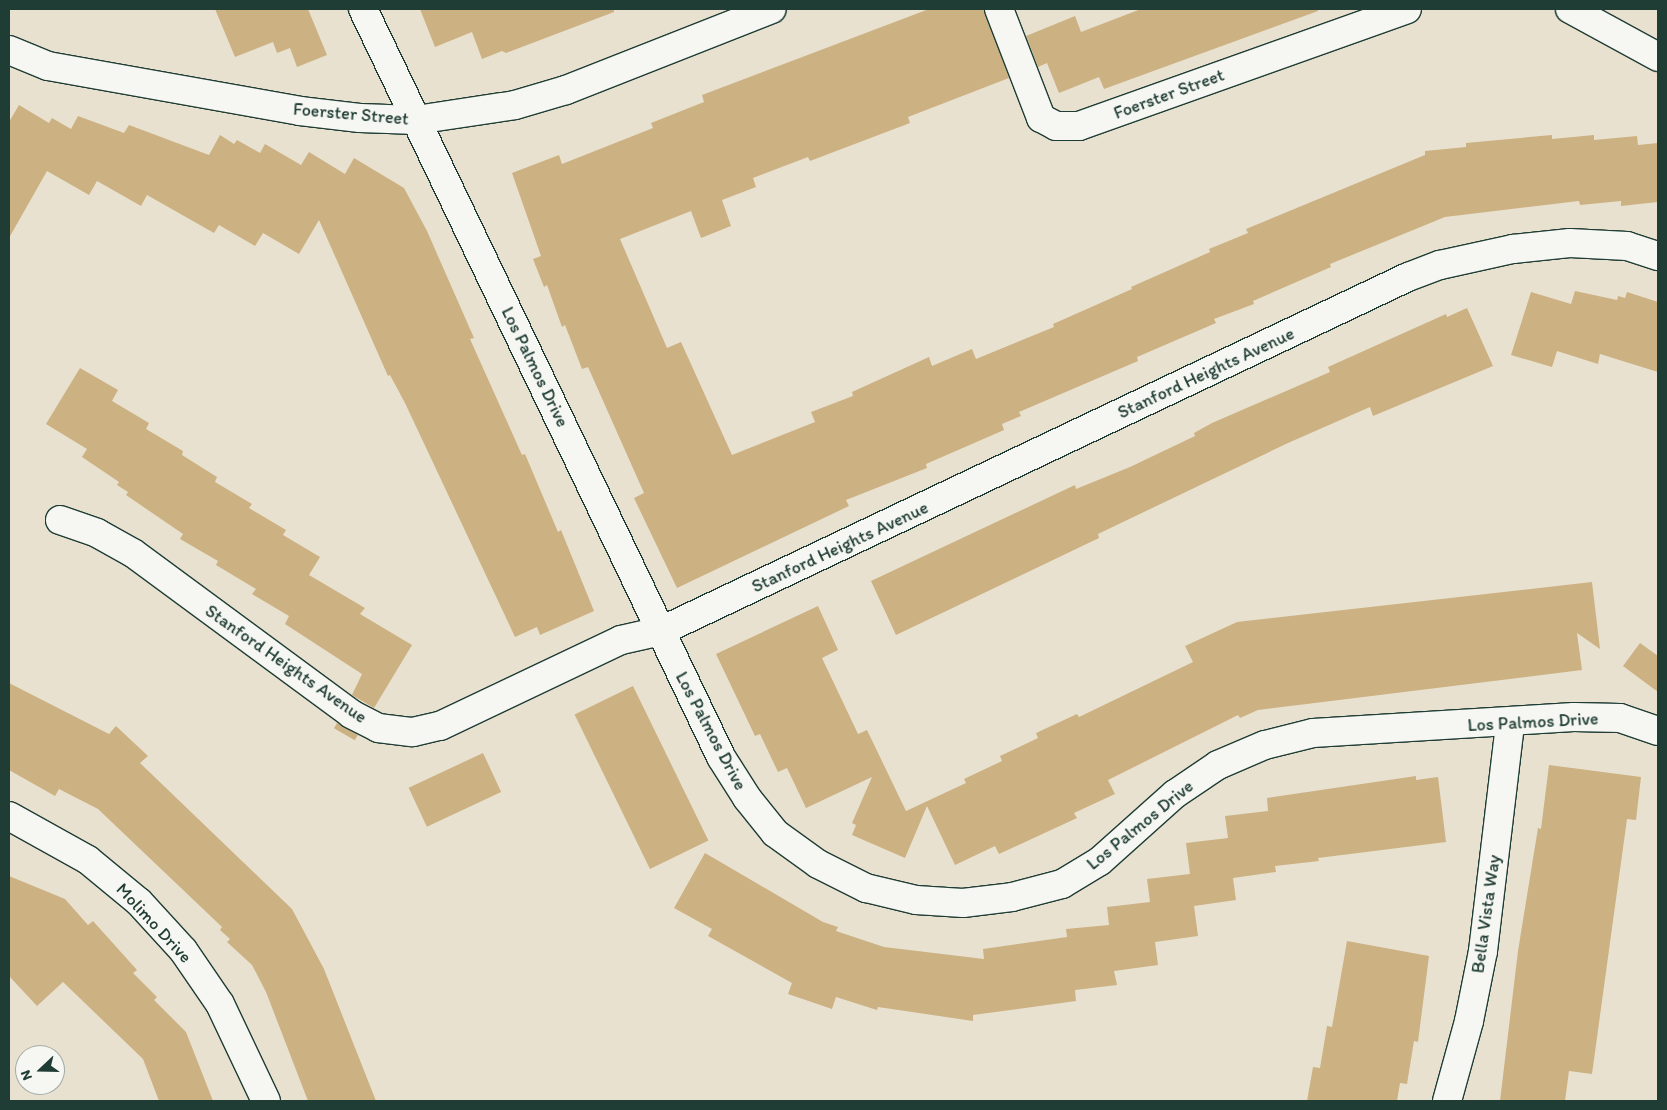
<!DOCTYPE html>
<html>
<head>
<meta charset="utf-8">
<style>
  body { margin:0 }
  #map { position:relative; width:1667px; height:1110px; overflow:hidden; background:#e9e1d0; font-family:Itim,sans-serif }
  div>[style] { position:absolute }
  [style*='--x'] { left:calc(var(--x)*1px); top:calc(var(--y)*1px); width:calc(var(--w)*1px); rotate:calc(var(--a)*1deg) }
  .building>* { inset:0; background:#ccb182; transform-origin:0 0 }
  .roads { filter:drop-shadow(1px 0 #1f3d34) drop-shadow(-1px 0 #1f3d34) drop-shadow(0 1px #1f3d34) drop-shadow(0 -1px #1f3d34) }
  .street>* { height:28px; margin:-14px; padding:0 14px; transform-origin:14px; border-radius:14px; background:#f6f6f2 }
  span { translate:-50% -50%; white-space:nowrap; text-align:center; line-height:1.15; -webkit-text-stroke:4.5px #f6f6f2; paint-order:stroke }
  .street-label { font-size:18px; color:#1f3d34 }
  .frame { position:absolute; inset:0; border:10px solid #1f3d34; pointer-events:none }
  .north { position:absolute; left:15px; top:1045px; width:50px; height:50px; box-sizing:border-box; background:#f6f6f2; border:1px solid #a0aca6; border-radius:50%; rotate:249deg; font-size:14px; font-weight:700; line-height:20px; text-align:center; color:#1f3d34 }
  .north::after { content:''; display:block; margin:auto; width:18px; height:22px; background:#1f3d34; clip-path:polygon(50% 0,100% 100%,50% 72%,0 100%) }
</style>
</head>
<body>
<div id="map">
  <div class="building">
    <i style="clip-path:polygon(215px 9px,308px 9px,327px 55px,297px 67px,290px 48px,277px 53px,273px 42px,235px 57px)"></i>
    <i style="clip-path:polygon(420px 9px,614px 9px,614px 12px,506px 53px,502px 51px,482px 59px,472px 32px,435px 47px)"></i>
    <i style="clip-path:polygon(929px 9px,984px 9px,1009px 78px,908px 117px,910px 123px,810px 161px,808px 157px,753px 178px,756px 187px,722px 200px,731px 226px,701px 238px,691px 211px,620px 239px,667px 348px,681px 342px,732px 455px,815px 422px,811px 412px,853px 396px,852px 392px,929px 357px,932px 366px,972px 349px,976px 359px,1054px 327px,1053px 324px,1132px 289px,1131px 287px,1210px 252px,1209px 249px,1248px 233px,1246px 229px,1425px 155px,1425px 151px,1466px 147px,1466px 143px,1552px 135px,1552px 139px,1594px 135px,1594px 140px,1637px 136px,1638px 145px,1658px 143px,1658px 202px,1621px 206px,1621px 201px,1580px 205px,1579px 201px,1445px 217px,1330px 264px,1331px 267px,1253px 301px,1254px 304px,1214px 319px,1216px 323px,1137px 357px,1138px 361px,1019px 412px,1021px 416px,1002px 424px,1004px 430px,926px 464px,927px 468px,846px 500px,849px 506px,677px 588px,634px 498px,644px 493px,588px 367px,582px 369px,565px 325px,562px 327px,547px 285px,544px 287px,533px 259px,541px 256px,512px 173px,559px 155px,562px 164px,653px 128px,651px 123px,704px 102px,702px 95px)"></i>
    <i style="clip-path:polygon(1141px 9px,1317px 9px,1318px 11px,1104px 89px,1099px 77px,1059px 93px,1047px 63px,1038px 67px,1026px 36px,1075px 16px,1081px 32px)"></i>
    <i style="clip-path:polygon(19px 105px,49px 123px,52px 118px,71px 129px,78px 116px,124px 133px,129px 125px,209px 155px,220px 135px,234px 144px,237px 140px,260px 153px,265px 144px,301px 165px,309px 152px,345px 174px,354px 158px,404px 188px,427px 231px,474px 338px,470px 339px,522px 455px,525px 454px,558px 532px,561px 530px,594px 611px,540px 635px,537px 627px,515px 637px,405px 403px,390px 375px,388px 376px,319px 220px,299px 254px,263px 233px,255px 246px,219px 225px,214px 233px,147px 195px,141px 206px,97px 181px,89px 195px,47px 171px,9px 238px,9px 122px)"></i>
    <i style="clip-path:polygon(1575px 291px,1617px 300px,1618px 296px,1625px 298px,1627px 292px,1658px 302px,1658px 372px,1600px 354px,1598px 364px,1557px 351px,1552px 367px,1511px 355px,1531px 292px,1571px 304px)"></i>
    <i style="clip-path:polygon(1467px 308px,1493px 366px,1373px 416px,1370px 407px,1288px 443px,1098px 534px,1099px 538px,896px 635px,871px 581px,1075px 485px,1076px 489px,1130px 467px,1195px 436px,1194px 433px,1212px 423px,1330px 372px,1328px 367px,1446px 314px,1447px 317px)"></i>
    <i style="clip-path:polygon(80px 368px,118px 390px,112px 401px,149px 423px,146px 429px,183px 451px,182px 455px,217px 477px,215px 482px,252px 504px,249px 508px,286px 530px,283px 535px,320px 557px,309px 575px,365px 608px,360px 614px,412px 645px,374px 708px,352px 695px,362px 674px,285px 624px,289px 616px,252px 594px,256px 589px,216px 565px,218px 561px,180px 539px,183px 534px,126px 495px,128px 492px,117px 485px,119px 482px,82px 457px,87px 449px,46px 424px)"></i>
    <i style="clip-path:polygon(1592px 582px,1600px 649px,1577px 633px,1582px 670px,1258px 710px,1240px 718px,1238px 715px,1108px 780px,1115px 794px,1074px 813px,1077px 818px,999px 854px,995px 846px,955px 865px,927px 806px,905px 858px,852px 835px,856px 825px,852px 823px,872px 777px,806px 808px,787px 768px,778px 772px,760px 734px,755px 736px,716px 654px,818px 606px,838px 650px,822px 658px,858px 734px,867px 730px,906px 811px,966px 783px,964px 779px,1002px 761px,1000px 756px,1038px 738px,1036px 733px,1077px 714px,1079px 717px,1193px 662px,1185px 646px,1237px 622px)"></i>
    <i style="clip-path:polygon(1640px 643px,1658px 656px,1658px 692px,1623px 666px)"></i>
    <i style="clip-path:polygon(9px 683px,109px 734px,116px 726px,148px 756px,140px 763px,292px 909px,324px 969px,376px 1101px,308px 1101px,266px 992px,252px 965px,227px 942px,230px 939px,220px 930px,222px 927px,98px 809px,59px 789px,55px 796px,9px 770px)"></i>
    <i style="left:633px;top:686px;width:172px;height:65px;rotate:64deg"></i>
    <i style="left:337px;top:723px;width:24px;height:6px;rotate:30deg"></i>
    <i style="left:483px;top:753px;width:43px;height:82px;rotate:65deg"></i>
    <i style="clip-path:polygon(1549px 765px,1641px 777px,1636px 820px,1627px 819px,1592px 1074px,1569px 1071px,1565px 1101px,1500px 1101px,1518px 951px,1538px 828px,1541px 829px)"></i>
    <i style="clip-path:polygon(1416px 776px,1416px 780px,1438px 777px,1446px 842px,1318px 858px,1319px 861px,1275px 866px,1276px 872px,1233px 878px,1236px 900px,1194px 906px,1198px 936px,1155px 942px,1158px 965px,1114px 971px,1117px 985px,1075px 990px,1076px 1001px,973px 1015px,973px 1021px,878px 1007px,877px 1010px,836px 997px,832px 1009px,788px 994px,792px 983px,708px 936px,712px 929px,674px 908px,705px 853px,823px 922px,838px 927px,836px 931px,884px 947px,984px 959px,983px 949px,1067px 937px,1066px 929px,1109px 925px,1107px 907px,1150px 902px,1147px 879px,1190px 874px,1186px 843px,1228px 838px,1225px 816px,1268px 811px,1267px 798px)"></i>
    <i style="clip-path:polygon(9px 876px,65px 899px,88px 925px,93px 921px,137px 970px,133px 973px,157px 997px,154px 1000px,186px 1032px,213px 1101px,159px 1101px,143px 1059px,63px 982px,37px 1006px,9px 976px)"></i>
    <i style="clip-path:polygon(1347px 941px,1429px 956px,1418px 1042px,1414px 1041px,1407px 1084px,1400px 1083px,1397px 1101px,1307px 1101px,1313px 1067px,1320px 1068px,1327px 1026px,1332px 1027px)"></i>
  </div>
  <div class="roads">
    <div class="street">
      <i style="--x:363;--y:9;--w:829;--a:64.42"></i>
      <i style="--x:721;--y:757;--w:49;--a:57.6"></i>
      <i style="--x:747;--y:798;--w:45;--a:51.3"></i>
      <i style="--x:775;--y:833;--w:53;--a:35.8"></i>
      <i style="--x:818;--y:864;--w:54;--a:26.6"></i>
      <i style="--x:866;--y:888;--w:51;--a:13.5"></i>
      <i style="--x:916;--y:900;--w:47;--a:3.7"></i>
      <i style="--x:963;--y:903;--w:49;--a:-7"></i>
      <i style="--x:1012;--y:897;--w:52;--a:-14.6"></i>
      <i style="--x:1062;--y:884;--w:44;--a:-31.2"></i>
      <i style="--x:1100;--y:861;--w:101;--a:-41.8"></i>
      <i style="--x:1175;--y:794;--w:52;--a:-34"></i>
      <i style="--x:1218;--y:765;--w:51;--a:-23.1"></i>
      <i style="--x:1265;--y:745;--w:49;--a:-14"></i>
      <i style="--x:1313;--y:733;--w:261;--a:-3.5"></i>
      <i style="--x:1574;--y:717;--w:46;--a:1.2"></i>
      <i style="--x:1620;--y:718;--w:40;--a:18.9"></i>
      <i style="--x:999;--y:9;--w:117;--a:68.9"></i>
      <i style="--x:1041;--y:118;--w:17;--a:28"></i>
      <i style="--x:1056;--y:126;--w:23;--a:0"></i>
      <i style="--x:1079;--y:126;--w:348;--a:-19.6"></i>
      <i style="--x:1570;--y:9;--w:100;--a:28.6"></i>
      <i style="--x:9;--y:50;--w:42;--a:22.3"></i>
      <i style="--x:48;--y:66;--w:256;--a:10.1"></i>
      <i style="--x:300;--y:111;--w:60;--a:6.7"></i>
      <i style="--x:360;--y:118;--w:56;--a:2"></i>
      <i style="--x:416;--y:120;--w:100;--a:-8.6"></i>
      <i style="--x:515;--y:105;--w:53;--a:-16.4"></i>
      <i style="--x:566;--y:90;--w:221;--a:-21.5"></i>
      <i style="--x:60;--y:520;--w:39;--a:19"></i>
      <i style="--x:97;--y:533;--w:41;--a:29.1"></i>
      <i style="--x:133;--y:553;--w:271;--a:36.4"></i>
      <i style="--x:351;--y:714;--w:30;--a:27"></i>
      <i style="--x:378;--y:728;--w:35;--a:7"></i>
      <i style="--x:413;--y:732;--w:28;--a:-13"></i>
      <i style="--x:440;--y:726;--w:200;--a:-25.4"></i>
      <i style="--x:621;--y:640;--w:41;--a:-12.7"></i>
      <i style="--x:661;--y:631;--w:827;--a:-25.36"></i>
      <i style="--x:1408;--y:277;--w:34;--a:-21"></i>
      <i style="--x:1440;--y:265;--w:75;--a:-12.4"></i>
      <i style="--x:1513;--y:249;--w:57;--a:-6"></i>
      <i style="--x:1570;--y:243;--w:57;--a:3"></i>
      <i style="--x:1627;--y:246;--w:33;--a:18"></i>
      <i style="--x:9;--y:816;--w:90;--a:29.1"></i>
      <i style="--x:88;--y:860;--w:66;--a:39.5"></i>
      <i style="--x:139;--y:902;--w:65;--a:47.5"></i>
      <i style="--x:183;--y:950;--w:65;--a:55.6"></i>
      <i style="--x:220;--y:1004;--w:107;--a:64.6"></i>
      <i style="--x:1447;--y:1101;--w:83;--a:-74.6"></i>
      <i style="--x:1469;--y:1021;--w:71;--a:-78.7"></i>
      <i style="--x:1483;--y:951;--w:230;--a:-83.2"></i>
    </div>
  </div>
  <div class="street-label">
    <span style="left:1169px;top:94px;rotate:-20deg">Foerster Street</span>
    <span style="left:351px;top:114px;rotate:5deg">Foerster Street</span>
    <span style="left:535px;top:367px;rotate:64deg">Los Palmos Drive</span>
    <span style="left:1206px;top:373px;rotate:-25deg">Stanford Heights Avenue</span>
    <span style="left:840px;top:547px;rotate:-25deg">Stanford Heights Avenue</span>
    <span style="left:286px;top:664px;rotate:35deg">Stanford Heights Avenue</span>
    <span style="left:1533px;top:722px;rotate:-3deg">Los Palmos Drive</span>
    <span style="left:711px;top:731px;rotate:62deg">Los Palmos Drive</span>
    <span style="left:1140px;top:825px;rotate:-39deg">Los Palmos Drive</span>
    <span style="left:1486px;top:914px;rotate:-82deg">Bella Vista Way</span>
    <span style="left:154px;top:923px;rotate:47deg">Molimo Drive</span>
  </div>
  <div class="frame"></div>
  <div class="north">N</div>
</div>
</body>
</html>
